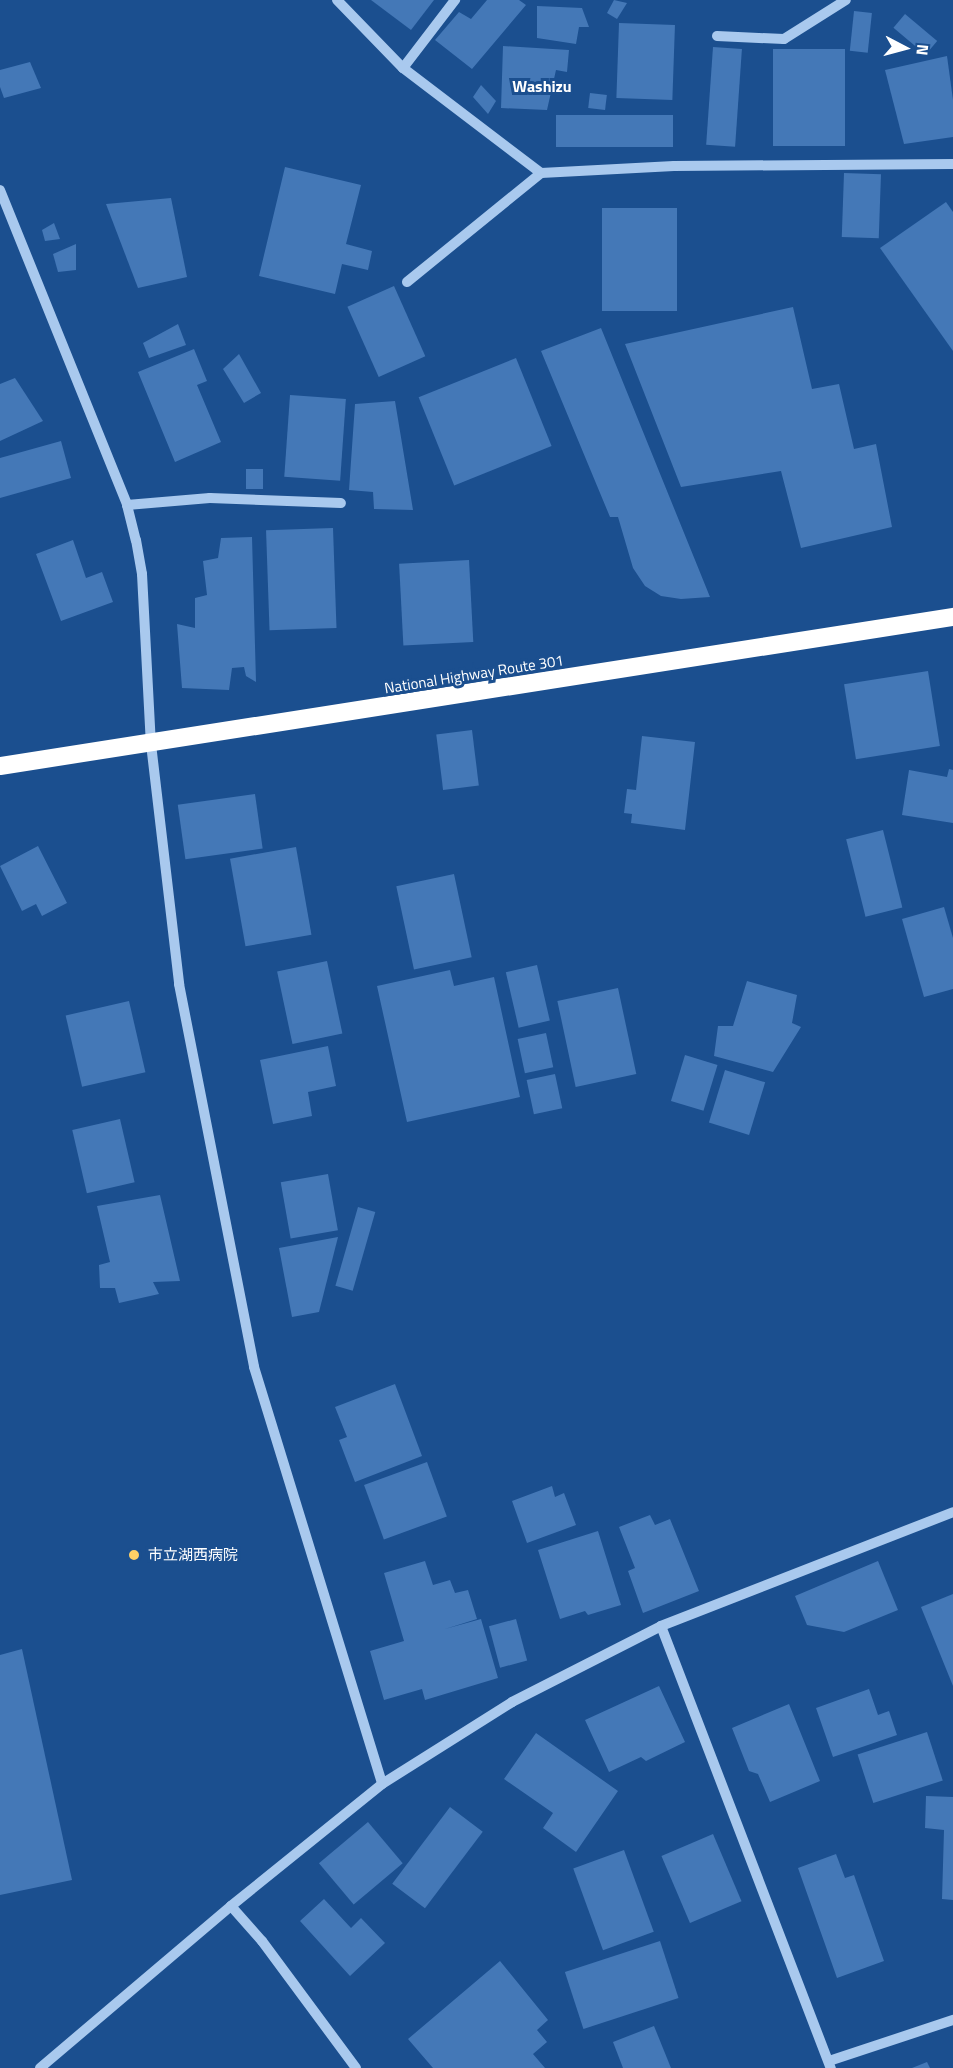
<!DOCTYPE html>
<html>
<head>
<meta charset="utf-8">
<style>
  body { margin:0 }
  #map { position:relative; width:953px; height:2068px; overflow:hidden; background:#1b4f8f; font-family:"Titillium Web","Noto Sans JP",sans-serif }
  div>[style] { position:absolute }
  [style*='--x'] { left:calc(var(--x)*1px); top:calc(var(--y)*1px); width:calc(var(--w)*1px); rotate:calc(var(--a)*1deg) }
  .building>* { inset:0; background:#4478b7; transform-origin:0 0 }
  .minor>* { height:10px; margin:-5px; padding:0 5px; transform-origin:5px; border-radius:5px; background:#a9c9ee }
  .highway>* { height:18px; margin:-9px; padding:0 9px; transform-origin:9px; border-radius:9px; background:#fff }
  .dots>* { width:16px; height:16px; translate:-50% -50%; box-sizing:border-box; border:3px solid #1b4f8f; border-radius:50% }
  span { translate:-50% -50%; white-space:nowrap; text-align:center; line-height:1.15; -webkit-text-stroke:6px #1b4f8f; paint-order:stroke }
  .street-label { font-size:15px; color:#fff }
  .poi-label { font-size:15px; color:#fff }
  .left { translate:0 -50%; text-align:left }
  .neighbourhood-label { font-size:16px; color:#fff; font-weight:700 }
  .north { position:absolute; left:875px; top:18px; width:60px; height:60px; -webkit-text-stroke:4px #1b4f8f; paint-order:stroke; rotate:96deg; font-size:16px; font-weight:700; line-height:24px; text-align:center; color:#fff }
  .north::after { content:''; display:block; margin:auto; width:21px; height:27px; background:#fff; clip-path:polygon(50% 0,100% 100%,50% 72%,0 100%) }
</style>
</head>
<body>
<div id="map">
  <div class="building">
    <i style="clip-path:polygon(371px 0,434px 0,411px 30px)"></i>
    <i style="clip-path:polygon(487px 0,519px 0,526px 5px,472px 69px,435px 40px,459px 12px,471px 19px)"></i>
    <i style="clip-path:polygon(614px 0,627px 3px,617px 19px,607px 13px)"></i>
    <i style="clip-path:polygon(537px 6px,582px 8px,589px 27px,579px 27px,576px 44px,537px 38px)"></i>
    <i style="left:854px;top:11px;width:18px;height:40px;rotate:6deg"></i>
    <i style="left:905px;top:14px;width:42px;height:18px;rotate:40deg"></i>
    <i style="left:619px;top:23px;width:56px;height:75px;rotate:2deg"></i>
    <i style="clip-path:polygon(503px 46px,569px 50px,567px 72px,556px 70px,547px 110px,501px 108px)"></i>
    <i style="left:713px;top:47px;width:29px;height:98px;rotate:4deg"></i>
    <i style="left:773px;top:49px;width:72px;height:97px"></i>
    <i style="clip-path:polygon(947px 56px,953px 100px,953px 137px,904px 144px,885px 70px)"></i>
    <i style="clip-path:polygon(30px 62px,41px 88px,4px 98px,0 87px,0 70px)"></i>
    <i style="clip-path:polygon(481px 85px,496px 101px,488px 114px,473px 97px)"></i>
    <i style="left:590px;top:93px;width:17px;height:15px;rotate:7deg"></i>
    <i style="left:673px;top:115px;width:32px;height:117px;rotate:90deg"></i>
    <i style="clip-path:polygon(285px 167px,361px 185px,346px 244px,372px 251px,368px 270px,342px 264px,335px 294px,259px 276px)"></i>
    <i style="left:844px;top:173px;width:37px;height:64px;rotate:2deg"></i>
    <i style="clip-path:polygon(171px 198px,187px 277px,138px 288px,106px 204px)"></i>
    <i style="clip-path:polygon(946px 202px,953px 212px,953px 351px,880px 248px)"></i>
    <i style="left:602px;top:208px;width:75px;height:103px"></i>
    <i style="clip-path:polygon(54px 223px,60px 239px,45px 241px,42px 230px)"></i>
    <i style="clip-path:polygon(76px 244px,76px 270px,58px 272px,53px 254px)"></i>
    <i style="left:394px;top:286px;width:77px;height:51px;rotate:66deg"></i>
    <i style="clip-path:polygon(793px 307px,812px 389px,839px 384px,854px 449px,876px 444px,892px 527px,801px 548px,781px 471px,681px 487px,625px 344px)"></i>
    <i style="clip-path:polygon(178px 324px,186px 345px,149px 358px,143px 343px)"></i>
    <i style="clip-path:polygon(601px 328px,710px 597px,681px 599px,661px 596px,645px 586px,633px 568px,618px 517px,610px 517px,541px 351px)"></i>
    <i style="clip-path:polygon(194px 349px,207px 381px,197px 385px,221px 442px,175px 462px,138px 372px)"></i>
    <i style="clip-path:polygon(239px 354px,261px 393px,244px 403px,223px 369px)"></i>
    <i style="left:516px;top:358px;width:95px;height:105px;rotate:68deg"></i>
    <i style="clip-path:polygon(15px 378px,43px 421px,0 441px,0 384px)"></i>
    <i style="left:290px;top:395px;width:56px;height:82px;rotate:4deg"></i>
    <i style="clip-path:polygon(395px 401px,413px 510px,374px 509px,373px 492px,349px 490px,355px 404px)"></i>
    <i style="clip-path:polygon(61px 441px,71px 478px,0 498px,0 458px)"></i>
    <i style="left:246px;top:469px;width:17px;height:20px"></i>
    <i style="left:333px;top:528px;width:100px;height:67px;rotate:88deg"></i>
    <i style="clip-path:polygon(252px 537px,256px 682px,246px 676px,244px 667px,232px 668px,229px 690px,182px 688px,177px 624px,195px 628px,195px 598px,207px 595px,203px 561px,218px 558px,221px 538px)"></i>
    <i style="clip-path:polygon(73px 540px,86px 578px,102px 572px,113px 602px,61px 621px,36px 554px)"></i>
    <i style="left:469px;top:560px;width:82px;height:70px;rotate:87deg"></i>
    <i style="left:928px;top:671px;width:76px;height:85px;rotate:81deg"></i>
    <i style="left:472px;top:730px;width:56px;height:36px;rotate:83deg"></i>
    <i style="clip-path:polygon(642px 736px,695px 742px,685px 830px,631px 823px,632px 814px,624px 813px,627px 789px,636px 790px)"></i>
    <i style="clip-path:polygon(949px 769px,953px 770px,953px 823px,902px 815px,909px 770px,947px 777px)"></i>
    <i style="left:255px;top:794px;width:55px;height:78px;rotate:82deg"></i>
    <i style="left:883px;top:830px;width:80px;height:38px;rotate:76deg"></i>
    <i style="clip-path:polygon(38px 846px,67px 903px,42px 916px,36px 904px,22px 911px,0 866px)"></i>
    <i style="left:296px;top:847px;width:89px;height:67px;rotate:80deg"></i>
    <i style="left:454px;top:874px;width:85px;height:59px;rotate:78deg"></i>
    <i style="clip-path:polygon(944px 907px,953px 938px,953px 989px,924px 997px,902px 919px)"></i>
    <i style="left:327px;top:961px;width:74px;height:51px;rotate:78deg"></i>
    <i style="left:537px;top:965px;width:57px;height:32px;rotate:77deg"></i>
    <i style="clip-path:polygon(450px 970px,454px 986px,494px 977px,520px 1097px,407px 1122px,377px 986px)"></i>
    <i style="clip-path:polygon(747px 981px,797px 995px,792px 1023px,801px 1027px,773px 1072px,714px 1056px,718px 1026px,733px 1026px)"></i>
    <i style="left:618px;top:988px;width:88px;height:62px;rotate:78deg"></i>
    <i style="left:129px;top:1001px;width:73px;height:65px;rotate:77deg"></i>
    <i style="left:546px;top:1033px;width:35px;height:29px;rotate:78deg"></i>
    <i style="clip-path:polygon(328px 1046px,336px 1086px,308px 1092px,312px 1116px,273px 1124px,260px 1060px)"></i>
    <i style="left:685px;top:1055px;width:34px;height:48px;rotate:17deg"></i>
    <i style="left:725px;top:1070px;width:42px;height:55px;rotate:17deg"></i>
    <i style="left:555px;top:1074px;width:35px;height:29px;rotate:78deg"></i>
    <i style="left:120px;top:1119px;width:65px;height:49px;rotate:77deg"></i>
    <i style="left:328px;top:1174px;width:57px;height:48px;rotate:80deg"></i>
    <i style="clip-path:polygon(160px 1195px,180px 1281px,153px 1282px,159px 1294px,119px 1303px,115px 1288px,100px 1288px,99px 1265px,110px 1262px,97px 1206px)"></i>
    <i style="left:358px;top:1207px;width:18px;height:82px;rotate:16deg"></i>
    <i style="clip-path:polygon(338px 1237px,319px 1312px,292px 1317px,279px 1248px)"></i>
    <i style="clip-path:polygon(395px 1384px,422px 1456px,355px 1482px,339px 1440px,347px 1437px,335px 1407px)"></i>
    <i style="left:427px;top:1462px;width:58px;height:67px;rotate:70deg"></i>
    <i style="clip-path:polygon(552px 1486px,555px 1497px,564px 1493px,576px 1525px,527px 1543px,512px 1501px)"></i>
    <i style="clip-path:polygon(650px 1515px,655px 1525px,670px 1519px,699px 1591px,643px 1613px,628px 1571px,635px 1568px,619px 1527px)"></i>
    <i style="clip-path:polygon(598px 1531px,621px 1605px,588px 1615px,585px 1611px,560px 1619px,538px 1550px)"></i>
    <i style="clip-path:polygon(425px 1561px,433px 1585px,450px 1580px,455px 1593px,468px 1590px,477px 1619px,445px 1629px,481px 1619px,498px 1678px,425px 1700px,422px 1689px,384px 1700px,370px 1651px,404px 1641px,384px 1573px)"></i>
    <i style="clip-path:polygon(878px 1561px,898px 1610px,844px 1632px,807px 1625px,795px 1596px)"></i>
    <i style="clip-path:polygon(953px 1594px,953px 1686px,921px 1607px)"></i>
    <i style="left:516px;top:1619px;width:43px;height:28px;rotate:75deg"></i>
    <i style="clip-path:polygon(22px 1649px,72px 1880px,0 1895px,0 1655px)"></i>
    <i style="clip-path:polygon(659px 1686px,685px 1742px,646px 1761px,641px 1757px,609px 1772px,585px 1720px)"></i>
    <i style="clip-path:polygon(869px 1689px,878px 1715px,889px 1711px,897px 1735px,833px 1757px,816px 1708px)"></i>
    <i style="clip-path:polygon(789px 1704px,820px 1781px,770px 1802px,758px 1774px,749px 1771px,732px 1728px)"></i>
    <i style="left:927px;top:1732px;width:51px;height:73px;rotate:72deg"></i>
    <i style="clip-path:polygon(536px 1733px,618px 1791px,576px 1852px,543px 1828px,553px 1813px,504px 1779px)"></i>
    <i style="clip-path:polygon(926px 1796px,953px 1797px,953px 1900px,942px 1899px,944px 1830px,925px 1828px)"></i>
    <i style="left:450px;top:1807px;width:41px;height:96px;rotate:37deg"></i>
    <i style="left:368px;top:1822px;width:54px;height:64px;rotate:50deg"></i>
    <i style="left:713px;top:1834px;width:73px;height:56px;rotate:67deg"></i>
    <i style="left:624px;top:1850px;width:87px;height:54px;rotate:70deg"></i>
    <i style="clip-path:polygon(836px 1854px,845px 1878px,854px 1875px,884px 1961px,837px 1978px,798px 1868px)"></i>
    <i style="clip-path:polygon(324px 1899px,351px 1928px,361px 1918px,385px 1943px,350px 1976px,300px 1921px)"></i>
    <i style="left:660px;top:1941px;width:60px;height:100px;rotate:72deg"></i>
    <i style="clip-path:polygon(500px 1961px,548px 2020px,537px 2030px,547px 2042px,533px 2054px,545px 2068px,433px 2068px,408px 2039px)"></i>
    <i style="clip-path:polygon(654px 2026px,671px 2068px,623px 2068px,613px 2042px)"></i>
    <i style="clip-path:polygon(927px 2062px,930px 2068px,912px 2068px)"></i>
  </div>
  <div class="minor">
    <i style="--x:337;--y:0;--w:95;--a:45.9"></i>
    <i style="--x:403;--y:68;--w:173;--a:37.3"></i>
    <i style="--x:541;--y:173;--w:133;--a:-3"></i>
    <i style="--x:674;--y:166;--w:279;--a:-0.4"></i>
    <i style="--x:717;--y:36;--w:67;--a:2.6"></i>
    <i style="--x:784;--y:39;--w:73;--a:-32.2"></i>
    <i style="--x:403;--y:68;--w:86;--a:-52.6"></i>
    <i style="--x:0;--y:190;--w:340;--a:68"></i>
    <i style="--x:127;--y:505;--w:36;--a:76"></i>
    <i style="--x:136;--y:540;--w:35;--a:80"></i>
    <i style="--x:142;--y:574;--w:170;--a:87"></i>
    <i style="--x:151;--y:744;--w:242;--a:83.3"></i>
    <i style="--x:179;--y:984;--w:390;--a:78.9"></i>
    <i style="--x:254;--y:1367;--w:436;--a:72.9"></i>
    <i style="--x:407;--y:282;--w:173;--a:-39.1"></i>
    <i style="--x:127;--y:505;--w:83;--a:-4.8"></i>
    <i style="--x:210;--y:498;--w:131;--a:2.2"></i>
    <i style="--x:661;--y:1626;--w:474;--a:69"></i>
    <i style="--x:231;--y:1906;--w:47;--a:48.5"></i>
    <i style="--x:262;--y:1941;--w:158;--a:53.5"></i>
    <i style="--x:829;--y:2061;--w:131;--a:-18.3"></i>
    <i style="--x:40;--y:2068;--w:250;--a:-40.3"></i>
    <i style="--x:231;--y:1906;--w:194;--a:-38.9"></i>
    <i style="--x:382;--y:1784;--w:154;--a:-32.2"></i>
    <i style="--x:512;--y:1702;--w:167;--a:-27"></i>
    <i style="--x:661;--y:1626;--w:313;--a:-21.3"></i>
  </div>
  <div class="highway">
    <i style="--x:0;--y:766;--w:965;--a:-8.89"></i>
  </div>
  <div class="dots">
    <i style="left:134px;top:1555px;background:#ffd166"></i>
  </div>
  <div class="street-label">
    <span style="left:474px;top:674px;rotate:-9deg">National Highway Route 301</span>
  </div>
  <div class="poi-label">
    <span class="left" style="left:148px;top:1555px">市立湖西病院</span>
  </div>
  <div class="neighbourhood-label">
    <span style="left:542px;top:86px">Washizu</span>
  </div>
  <div class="north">N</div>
</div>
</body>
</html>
